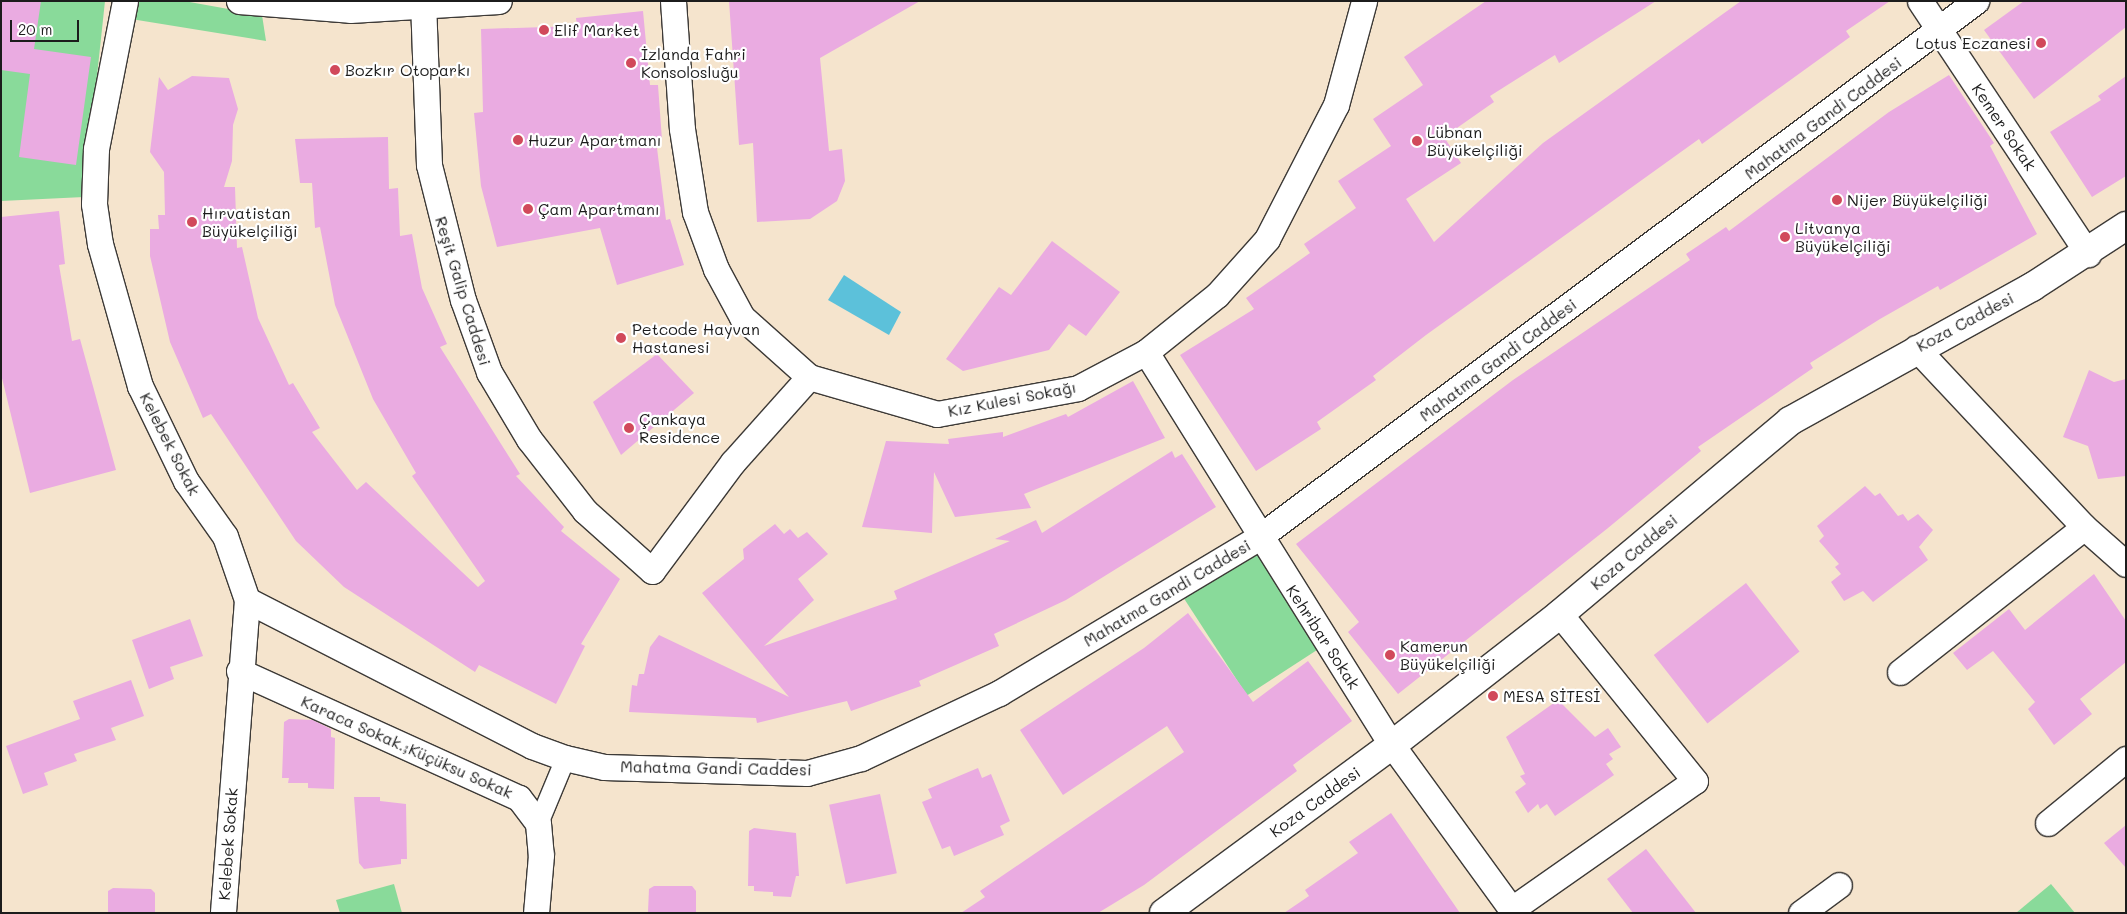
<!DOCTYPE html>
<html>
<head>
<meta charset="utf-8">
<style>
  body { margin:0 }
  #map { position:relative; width:2127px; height:914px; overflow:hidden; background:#f5e4cd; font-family:Mali,sans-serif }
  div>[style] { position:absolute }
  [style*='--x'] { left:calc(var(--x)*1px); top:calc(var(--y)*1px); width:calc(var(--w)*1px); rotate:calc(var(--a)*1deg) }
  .green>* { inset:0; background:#89da9a; transform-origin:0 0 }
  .water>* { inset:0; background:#5cc1da }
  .building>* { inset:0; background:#eaabe1; transform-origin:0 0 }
  .roads { filter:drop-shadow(1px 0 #3d3a37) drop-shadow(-1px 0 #3d3a37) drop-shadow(0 1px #3d3a37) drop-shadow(0 -1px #3d3a37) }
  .pedestrian>* { height:19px; margin:-9.5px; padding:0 9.5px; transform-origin:9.5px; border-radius:9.5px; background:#fff }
  .minor>* { height:25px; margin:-12.5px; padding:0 12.5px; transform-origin:12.5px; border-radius:12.5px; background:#fff }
  .tertiary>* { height:28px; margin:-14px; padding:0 14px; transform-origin:14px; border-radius:14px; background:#fff }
  .dots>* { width:14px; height:14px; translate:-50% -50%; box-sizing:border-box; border:2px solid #fff; border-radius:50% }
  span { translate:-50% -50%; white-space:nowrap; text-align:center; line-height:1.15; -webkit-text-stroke:4.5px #fff; paint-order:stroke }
  .poi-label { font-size:16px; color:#1c1c1c }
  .left { translate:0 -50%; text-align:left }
  .right { translate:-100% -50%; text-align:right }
  .street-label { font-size:16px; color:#1c1c1c }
  .frame { position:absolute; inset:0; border:2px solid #1c1c1c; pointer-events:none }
  .scale { position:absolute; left:10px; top:20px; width:69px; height:22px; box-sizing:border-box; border:2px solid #1c1c1c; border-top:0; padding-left:6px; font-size:15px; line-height:18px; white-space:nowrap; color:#1c1c1c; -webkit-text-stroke:4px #fff; paint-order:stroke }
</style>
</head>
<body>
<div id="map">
  <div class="green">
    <i style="clip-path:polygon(1px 1px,105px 1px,84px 197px,1px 201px)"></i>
    <i style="clip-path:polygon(134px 1px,184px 1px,262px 15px,266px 41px,131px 19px)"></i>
    <i style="left:1258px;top:538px;width:126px;height:95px;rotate:57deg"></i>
    <i style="clip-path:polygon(394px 884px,402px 913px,340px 913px,336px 900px)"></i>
    <i style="clip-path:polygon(2051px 884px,2075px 913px,2016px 913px)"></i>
  </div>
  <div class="water">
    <i style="clip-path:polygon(844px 275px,901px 312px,889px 335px,828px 300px)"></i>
  </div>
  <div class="building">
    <i style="clip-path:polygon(1px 1px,41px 1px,34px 49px,91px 57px,76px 165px,19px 157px,30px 74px,1px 70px)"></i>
    <i style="clip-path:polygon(729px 1px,920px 1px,820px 58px,829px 151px,842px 149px,845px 181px,837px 201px,810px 219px,757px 222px,753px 143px,739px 145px)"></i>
    <i style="clip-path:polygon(1486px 1px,1656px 1px,1559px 63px,1555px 55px,1490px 96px,1494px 102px,1444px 137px,1461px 163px,1406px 199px,1434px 242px,1543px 143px,1741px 1px,1890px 1px,1846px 31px,1850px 37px,1746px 112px,1702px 144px,1699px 139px,1426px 335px,1373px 376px,1376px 380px,1317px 422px,1321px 429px,1256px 471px,1180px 355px,1254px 309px,1246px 298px,1310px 253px,1304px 244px,1356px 208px,1338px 181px,1391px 146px,1373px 119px,1423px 85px,1404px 57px)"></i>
    <i style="clip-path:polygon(2024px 1px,2126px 1px,2126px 27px,2034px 99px,1984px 30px)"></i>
    <i style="clip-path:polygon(643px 11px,650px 85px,658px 85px,662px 140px,656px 140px,666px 220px,670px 219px,684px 265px,617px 285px,600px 228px,497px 247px,481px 186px,474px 113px,483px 112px,481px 29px,577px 26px,576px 18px)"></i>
    <i style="clip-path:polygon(1949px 75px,1994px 143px,1990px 146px,2037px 234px,1940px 290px,1938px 286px,1880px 319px,1810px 363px,1813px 368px,1698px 447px,1701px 451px,1608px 528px,1398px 694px,1348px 632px,1359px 622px,1296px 544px,1513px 380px,1690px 260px,1686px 254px,1726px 227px,1729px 231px,1889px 112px)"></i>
    <i style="clip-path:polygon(192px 76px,229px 78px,238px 109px,233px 125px,232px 161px,224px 187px,235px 187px,237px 248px,242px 247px,258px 318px,289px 385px,293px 383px,320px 428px,312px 432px,357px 490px,366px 482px,478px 587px,485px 581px,412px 476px,416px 473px,373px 399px,335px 305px,320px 227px,315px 228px,312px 183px,300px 183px,295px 139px,388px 137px,389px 189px,398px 188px,400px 236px,412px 234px,422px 288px,447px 344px,440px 347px,520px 474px,516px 476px,564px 527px,561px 531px,620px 579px,581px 644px,585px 646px,556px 704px,479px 665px,475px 672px,344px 587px,296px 541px,211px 414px,203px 418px,170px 342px,150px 256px,150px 229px,159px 229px,158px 215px,165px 215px,164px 172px,150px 152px,159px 77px,168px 90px)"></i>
    <i style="clip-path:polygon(2126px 76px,2126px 176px,2092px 197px,2050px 132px,2101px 100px,2098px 96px)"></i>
    <i style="clip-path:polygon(59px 211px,65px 264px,59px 265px,72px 341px,80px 339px,116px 470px,30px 493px,1px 374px,1px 217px)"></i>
    <i style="clip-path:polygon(1052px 241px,1120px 292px,1086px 336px,1069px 324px,1049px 350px,963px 371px,946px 359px,999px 287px,1011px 295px)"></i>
    <i style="clip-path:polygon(657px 354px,694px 393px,621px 455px,593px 402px)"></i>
    <i style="clip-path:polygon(2089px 370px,2114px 382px,2126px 379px,2126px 476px,2098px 479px,2088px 446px,2063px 437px)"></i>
    <i style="clip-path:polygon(1133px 381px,1165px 438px,1024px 494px,1031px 508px,955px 517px,934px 472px,932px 533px,862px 527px,886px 441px,949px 444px,948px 439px,1003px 432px,1003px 437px,1066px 414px,1068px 417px)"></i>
    <i style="clip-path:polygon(1172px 451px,1175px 458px,1182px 454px,1216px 507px,1066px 600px,994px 634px,999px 646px,919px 681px,921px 686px,851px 711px,847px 701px,757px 723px,756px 718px,629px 712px,632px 685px,637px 686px,639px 674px,644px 674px,650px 647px,659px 635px,789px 697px,702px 593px,744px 559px,743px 549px,775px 524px,784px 534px,790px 529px,798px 538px,807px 532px,828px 554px,798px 579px,814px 600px,764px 646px,897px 599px,894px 591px,1010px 541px,995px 539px,1036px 520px,1042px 533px)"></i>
    <i style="clip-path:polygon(1865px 486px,1875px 496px,1880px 493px,1898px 516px,1903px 514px,1908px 521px,1918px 514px,1933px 530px,1919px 547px,1928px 560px,1873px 602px,1863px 591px,1844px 601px,1831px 582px,1841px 574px,1835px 567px,1839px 564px,1819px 541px,1824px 536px,1817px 526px)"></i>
    <i style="clip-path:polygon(2094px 574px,2126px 621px,2126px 662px,2080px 699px,2092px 714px,2054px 745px,2028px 709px,2035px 702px,1993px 651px,1967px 670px,1953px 653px,2009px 609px,2025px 630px)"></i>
    <i style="left:1746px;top:583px;width:87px;height:117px;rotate:52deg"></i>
    <i style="clip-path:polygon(1188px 613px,1253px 702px,1308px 661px,1352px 721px,1293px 765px,1297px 771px,1144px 885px,1098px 913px,961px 913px,985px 897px,980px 891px,1184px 752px,1167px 726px,1063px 795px,1020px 730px,1144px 648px)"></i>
    <i style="clip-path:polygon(190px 619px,203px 656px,170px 667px,174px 679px,149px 689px,132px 640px)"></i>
    <i style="clip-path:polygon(131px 680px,144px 716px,111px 728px,116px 740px,74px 754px,77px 761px,44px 773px,48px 785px,23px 794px,6px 746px,80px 719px,73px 701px)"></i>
    <i style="clip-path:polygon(1558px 700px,1595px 737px,1608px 728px,1621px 747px,1609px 754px,1613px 759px,1606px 764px,1614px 775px,1555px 816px,1547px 804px,1540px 809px,1538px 804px,1528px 813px,1515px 792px,1526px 784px,1520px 776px,1525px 774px,1506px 737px)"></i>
    <i style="clip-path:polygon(289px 719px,313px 720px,331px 729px,331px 737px,335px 738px,334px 789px,308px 788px,308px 783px,288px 783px,289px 778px,282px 778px,284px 722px)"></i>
    <i style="clip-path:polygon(978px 768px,982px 778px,991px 774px,1010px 821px,1000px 826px,1004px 835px,954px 856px,950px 846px,942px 849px,922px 802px,932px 798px,928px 789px)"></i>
    <i style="left:880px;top:794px;width:81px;height:52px;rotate:78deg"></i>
    <i style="clip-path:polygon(354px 797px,380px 797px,380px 801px,406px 804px,407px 859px,401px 859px,401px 864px,364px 869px,359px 863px)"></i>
    <i style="clip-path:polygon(1391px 813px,1460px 913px,1284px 913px,1309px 896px,1305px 890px,1358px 853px,1349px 842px)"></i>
    <i style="clip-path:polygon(2126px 825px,2126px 868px,2104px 843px)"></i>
    <i style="clip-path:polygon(754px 828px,796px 833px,799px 876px,796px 876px,791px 897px,773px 896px,773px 892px,754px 891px,754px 886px,748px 886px,749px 831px)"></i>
    <i style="clip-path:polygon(1646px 849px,1696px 913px,1633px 913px,1607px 879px)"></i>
    <i style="clip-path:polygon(654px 886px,692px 886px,696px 891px,696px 913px,648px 912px,649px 889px)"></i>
    <i style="clip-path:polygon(113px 888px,151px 889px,155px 893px,155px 913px,108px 913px,108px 891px)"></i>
  </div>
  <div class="roads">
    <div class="pedestrian">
      <i style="--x:538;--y:823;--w:70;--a:-67.4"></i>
    </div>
    <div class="minor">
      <i style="--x:125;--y:1;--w:151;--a:101.1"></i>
      <i style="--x:96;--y:149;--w:55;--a:92.1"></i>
      <i style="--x:94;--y:204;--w:40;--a:81.5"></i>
      <i style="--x:100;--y:244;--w:148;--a:74.3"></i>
      <i style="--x:140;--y:386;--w:106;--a:64.2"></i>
      <i style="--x:186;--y:481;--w:67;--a:54.7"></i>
      <i style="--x:225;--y:536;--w:68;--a:71"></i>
      <i style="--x:247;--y:600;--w:314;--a:94.4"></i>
      <i style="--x:239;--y:1;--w:111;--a:4.6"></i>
      <i style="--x:350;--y:10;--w:149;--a:-3.5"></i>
      <i style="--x:423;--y:1;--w:164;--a:87.9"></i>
      <i style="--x:429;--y:165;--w:139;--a:75.9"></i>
      <i style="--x:463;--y:300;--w:77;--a:70.1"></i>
      <i style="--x:489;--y:372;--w:78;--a:59.2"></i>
      <i style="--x:529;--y:439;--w:91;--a:52.1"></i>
      <i style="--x:585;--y:511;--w:90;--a:41.8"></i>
      <i style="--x:652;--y:571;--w:136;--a:-53.4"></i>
      <i style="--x:733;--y:462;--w:114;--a:-48.2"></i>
      <i style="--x:673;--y:1;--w:128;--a:86"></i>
      <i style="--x:682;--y:129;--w:84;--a:81.1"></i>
      <i style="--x:695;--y:212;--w:61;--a:69.8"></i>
      <i style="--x:716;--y:269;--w:55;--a:61.6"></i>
      <i style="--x:742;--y:317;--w:90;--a:41.8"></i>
      <i style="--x:809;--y:377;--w:133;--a:16.1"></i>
      <i style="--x:937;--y:414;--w:143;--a:-10.4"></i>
      <i style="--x:1078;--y:388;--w:77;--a:-27.9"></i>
      <i style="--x:1146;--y:352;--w:91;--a:-38.8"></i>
      <i style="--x:1217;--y:295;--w:75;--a:-48.2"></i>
      <i style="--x:1267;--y:239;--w:151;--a:-62.8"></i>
      <i style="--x:1336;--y:105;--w:108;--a:-74.9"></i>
      <i style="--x:1920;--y:1;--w:304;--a:56.4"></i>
      <i style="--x:1916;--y:348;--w:245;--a:46.8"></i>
      <i style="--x:2084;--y:527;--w:56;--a:41.4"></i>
      <i style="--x:1146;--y:352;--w:464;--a:58"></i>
      <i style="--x:1392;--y:745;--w:208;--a:54"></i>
      <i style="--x:247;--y:600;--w:320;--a:27.1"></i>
      <i style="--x:532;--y:746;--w:35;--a:20"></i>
      <i style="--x:565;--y:758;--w:40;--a:13"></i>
      <i style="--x:604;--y:767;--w:203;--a:1.7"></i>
      <i style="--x:807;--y:773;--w:56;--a:-15.5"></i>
      <i style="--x:861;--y:758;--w:153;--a:-25.2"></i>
      <i style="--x:999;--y:693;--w:302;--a:-30.9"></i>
      <i style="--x:1258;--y:538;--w:897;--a:-36.79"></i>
      <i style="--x:239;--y:671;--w:307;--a:24.4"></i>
      <i style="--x:519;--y:798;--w:31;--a:53"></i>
      <i style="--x:538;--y:823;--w:32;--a:85"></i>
      <i style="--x:541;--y:855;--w:58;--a:94.9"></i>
      <i style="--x:1900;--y:672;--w:234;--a:-38.2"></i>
      <i style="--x:2048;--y:823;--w:101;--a:-39.4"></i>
      <i style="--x:1512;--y:909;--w:223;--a:-35"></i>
      <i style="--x:1695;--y:781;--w:215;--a:-129"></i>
      <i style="--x:1801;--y:913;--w:47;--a:-36.4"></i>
    </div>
    <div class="tertiary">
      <i style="--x:1164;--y:913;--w:283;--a:-36.4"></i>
      <i style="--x:1392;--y:745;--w:213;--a:-37.9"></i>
      <i style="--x:1560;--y:614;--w:300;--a:-40"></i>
      <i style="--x:1790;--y:421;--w:277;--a:-29"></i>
      <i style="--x:2032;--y:287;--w:112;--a:-33"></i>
    </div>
  </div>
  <div class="dots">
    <i style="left:544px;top:30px;background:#d1495b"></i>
    <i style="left:2041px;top:43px;background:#d1495b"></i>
    <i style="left:631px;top:63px;background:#d1495b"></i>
    <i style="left:335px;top:70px;background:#d1495b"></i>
    <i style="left:518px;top:140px;background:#d1495b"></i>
    <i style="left:1417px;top:141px;background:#d1495b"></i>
    <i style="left:1837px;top:200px;background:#d1495b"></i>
    <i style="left:528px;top:209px;background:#d1495b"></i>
    <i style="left:192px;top:222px;background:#d1495b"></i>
    <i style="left:1785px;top:237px;background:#d1495b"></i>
    <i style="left:621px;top:338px;background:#d1495b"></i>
    <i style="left:629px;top:428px;background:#d1495b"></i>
    <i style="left:1390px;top:655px;background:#d1495b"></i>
    <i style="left:1493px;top:696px;background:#d1495b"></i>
  </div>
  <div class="poi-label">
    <span class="left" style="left:554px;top:30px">Elif Market</span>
    <span class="right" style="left:2031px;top:43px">Lotus Eczanesi</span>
    <span class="left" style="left:641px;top:63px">İzlanda Fahri<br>Konsolosluğu</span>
    <span class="left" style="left:345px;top:70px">Bozkır Otoparkı</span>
    <span class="left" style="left:1427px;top:141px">Lübnan<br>Büyükelçiliği</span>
    <span class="left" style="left:528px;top:140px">Huzur Apartmanı</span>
    <span class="left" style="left:1847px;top:200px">Nijer Büyükelçiliği</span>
    <span class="left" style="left:538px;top:209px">Çam Apartmanı</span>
    <span class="left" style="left:202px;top:222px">Hırvatistan<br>Büyükelçiliği</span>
    <span class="left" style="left:1795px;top:237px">Litvanya<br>Büyükelçiliği</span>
    <span class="left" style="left:632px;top:338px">Petcode Hayvan<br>Hastanesi</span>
    <span class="left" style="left:639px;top:428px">Çankaya<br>Residence</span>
    <span class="left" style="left:1400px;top:655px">Kamerun<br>Büyükelçiliği</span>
    <span class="left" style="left:1503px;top:696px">MESA SİTESİ</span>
  </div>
  <div class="street-label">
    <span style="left:1823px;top:118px;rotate:-37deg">Mahatma Gandi Caddesi</span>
    <span style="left:2004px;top:127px;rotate:56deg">Kemer Sokak</span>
    <span style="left:463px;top:291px;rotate:73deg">Reşit Galip Caddesi</span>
    <span style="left:1965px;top:322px;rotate:-28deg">Koza Caddesi</span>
    <span style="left:1498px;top:360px;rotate:-37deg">Mahatma Gandi Caddesi</span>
    <span style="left:1012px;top:399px;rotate:-11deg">Kız Kulesi Sokağı</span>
    <span style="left:170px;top:444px;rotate:63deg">Kelebek Sokak</span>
    <span style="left:1634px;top:552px;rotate:-40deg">Koza Caddesi</span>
    <span style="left:1167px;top:593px;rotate:-31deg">Mahatma Gandi Caddesi</span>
    <span style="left:1323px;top:637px;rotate:57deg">Kehribar Sokak</span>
    <span style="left:407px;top:747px;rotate:24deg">Karaca Sokak.;Küçüksu Sokak</span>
    <span style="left:716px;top:768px;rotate:1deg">Mahatma Gandi Caddesi</span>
    <span style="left:1315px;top:802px;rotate:-36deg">Koza Caddesi</span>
    <span style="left:228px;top:844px;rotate:-86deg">Kelebek Sokak</span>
  </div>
  <div class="frame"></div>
  <div class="scale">20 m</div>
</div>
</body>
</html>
